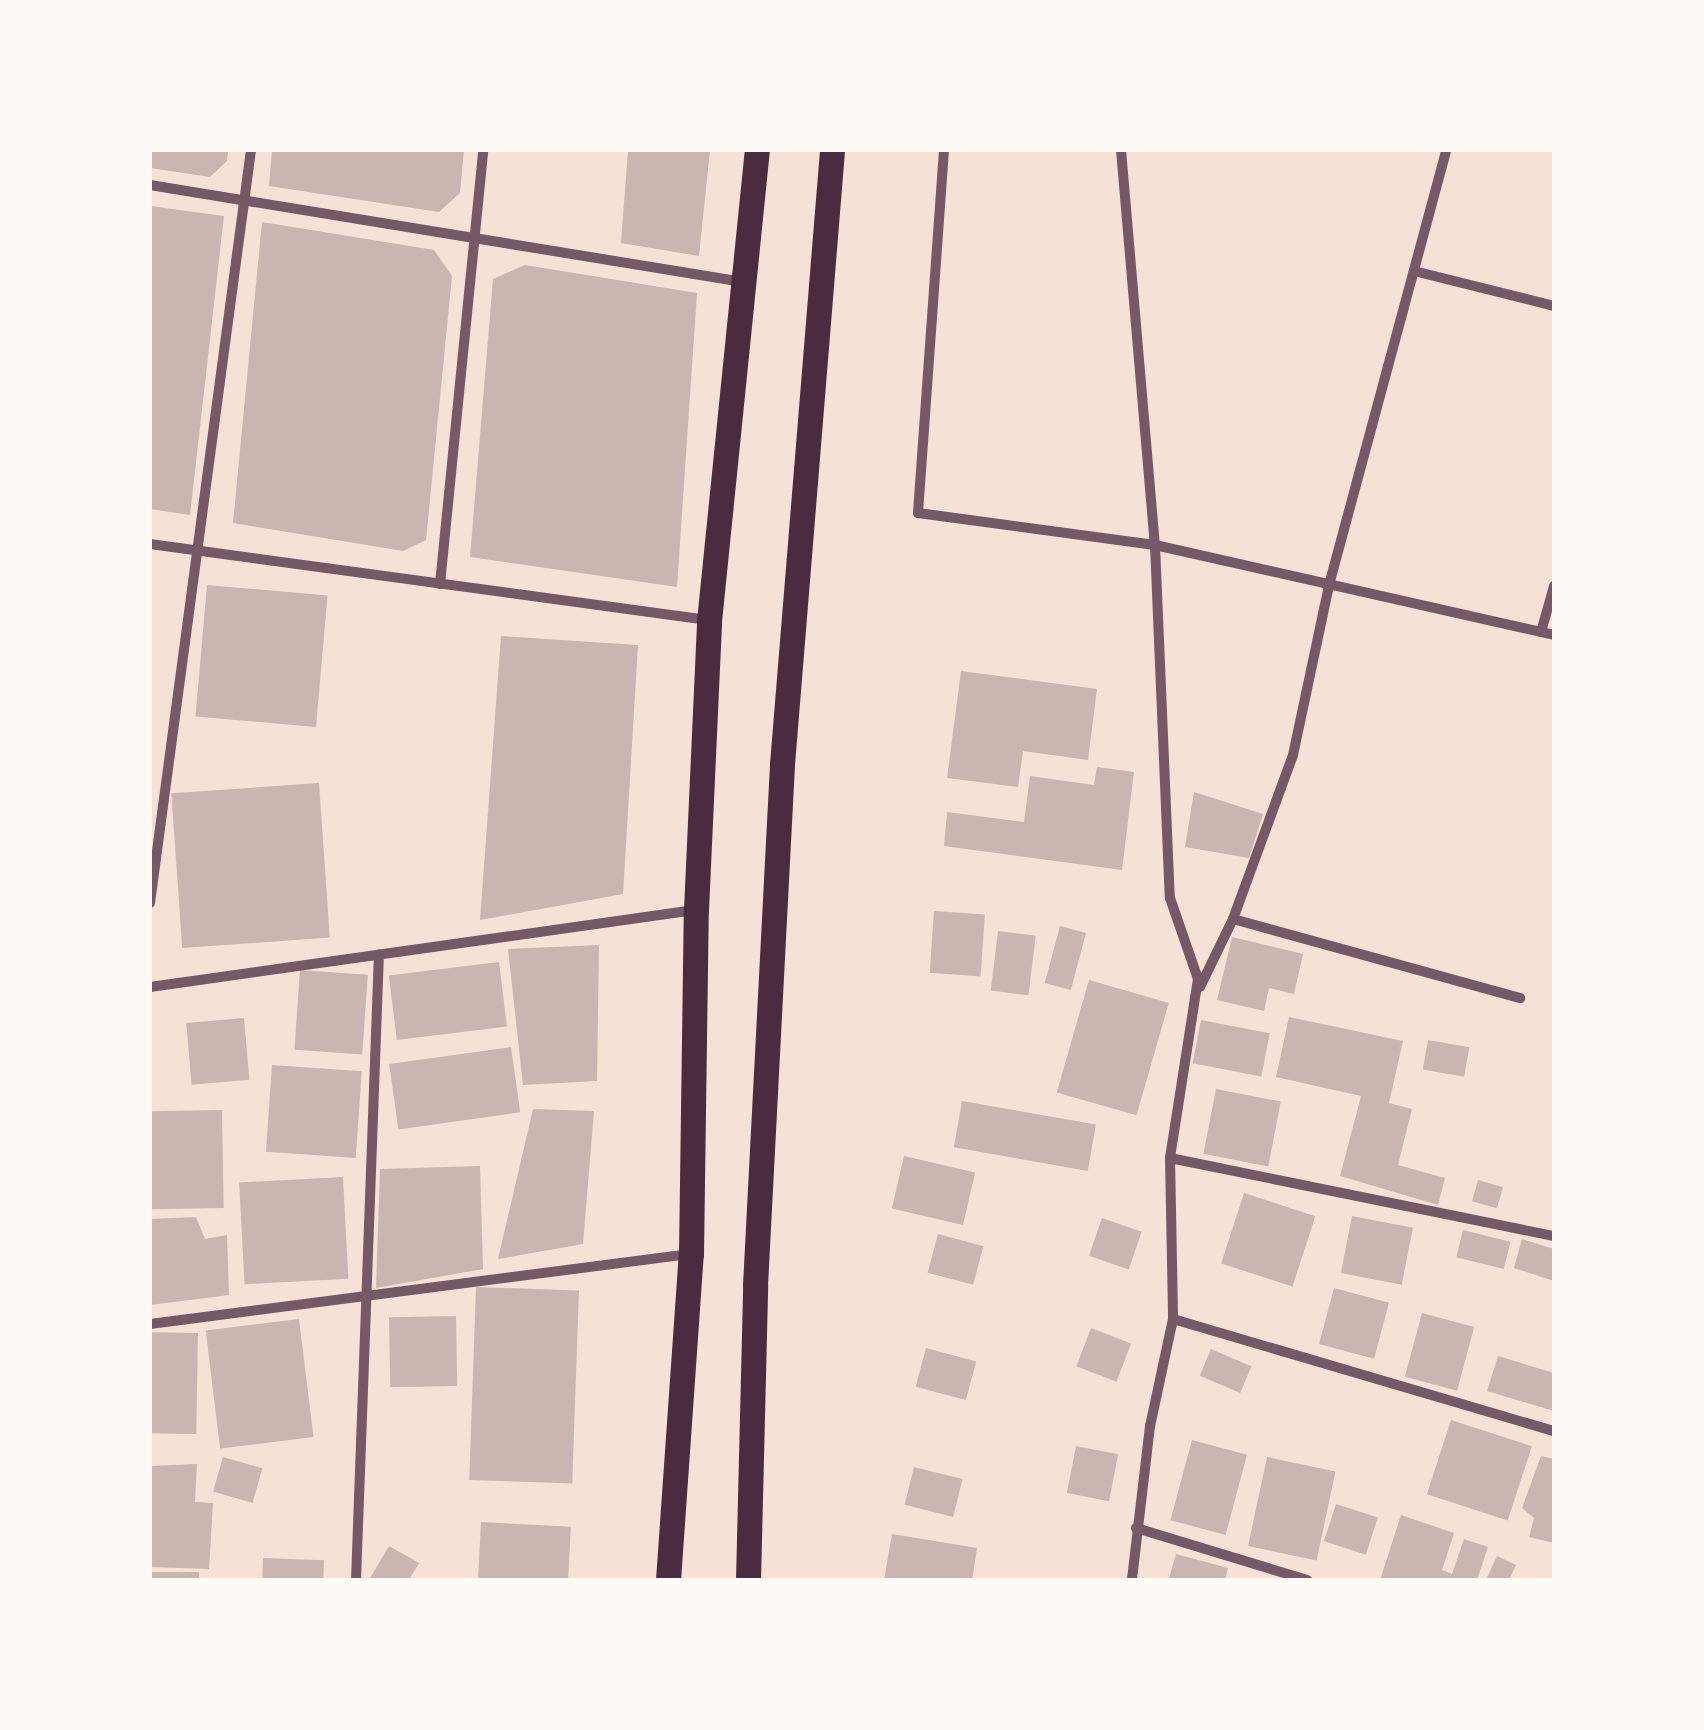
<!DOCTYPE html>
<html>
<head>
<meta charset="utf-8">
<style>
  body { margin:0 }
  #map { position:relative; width:1704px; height:1730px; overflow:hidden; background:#f7e1d7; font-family:"Asap Condensed",sans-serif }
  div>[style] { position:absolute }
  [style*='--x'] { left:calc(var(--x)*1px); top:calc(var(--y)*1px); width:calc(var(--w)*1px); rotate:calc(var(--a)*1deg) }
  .building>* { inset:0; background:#ccb4b1; transform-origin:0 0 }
  .minor>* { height:10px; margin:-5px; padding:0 5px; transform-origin:5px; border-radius:5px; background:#755966 }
  .primary>* { height:25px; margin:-12.5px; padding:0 12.5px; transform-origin:12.5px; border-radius:12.5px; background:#4a2c40 }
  span { translate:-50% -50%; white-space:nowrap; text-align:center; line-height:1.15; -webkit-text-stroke:8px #fffaf5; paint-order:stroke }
  .frame { position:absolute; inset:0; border:152px solid #fffaf5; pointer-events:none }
</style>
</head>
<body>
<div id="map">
  <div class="building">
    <i style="clip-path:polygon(150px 150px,228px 150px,227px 161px,210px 177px,150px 168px)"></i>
    <i style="clip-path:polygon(272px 150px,464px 150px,460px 193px,439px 212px,269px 186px)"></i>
    <i style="clip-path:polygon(628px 150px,710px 150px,699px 256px,621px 243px)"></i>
    <i style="clip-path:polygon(150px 206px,224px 216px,190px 515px,150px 509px)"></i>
    <i style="clip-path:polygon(262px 222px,434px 250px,452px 276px,426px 540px,403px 551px,233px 523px)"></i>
    <i style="clip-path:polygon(525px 265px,697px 293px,677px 587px,470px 557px,493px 279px)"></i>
    <i style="left:207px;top:585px;width:121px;height:132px;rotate:5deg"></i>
    <i style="clip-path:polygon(501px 636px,638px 645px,623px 894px,480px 920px)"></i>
    <i style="clip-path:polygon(961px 671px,1097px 689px,1088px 760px,1023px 751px,1018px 787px,947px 778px)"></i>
    <i style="clip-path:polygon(1097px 767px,1134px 772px,1122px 870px,944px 846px,947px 812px,1024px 822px,1030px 776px,1094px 785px)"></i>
    <i style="left:319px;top:783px;width:155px;height:148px;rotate:86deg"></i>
    <i style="clip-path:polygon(1194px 792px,1263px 814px,1249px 858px,1185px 847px)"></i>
    <i style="left:934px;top:911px;width:51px;height:62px;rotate:4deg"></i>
    <i style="left:1060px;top:926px;width:27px;height:59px;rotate:15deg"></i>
    <i style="left:998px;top:931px;width:38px;height:60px;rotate:7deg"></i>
    <i style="clip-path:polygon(1232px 937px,1303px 954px,1294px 994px,1269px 988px,1264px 1011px,1217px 1000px)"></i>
    <i style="clip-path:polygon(599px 945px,597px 1081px,523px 1085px,508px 949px)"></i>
    <i style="left:499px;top:962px;width:65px;height:111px;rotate:83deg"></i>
    <i style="left:300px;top:970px;width:68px;height:80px;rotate:4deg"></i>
    <i style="left:1089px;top:980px;width:83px;height:117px;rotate:16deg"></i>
    <i style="clip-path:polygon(1289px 1017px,1403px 1041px,1389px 1103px,1412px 1109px,1398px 1165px,1445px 1178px,1438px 1205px,1340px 1176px,1361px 1096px,1276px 1077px)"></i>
    <i style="left:244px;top:1018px;width:62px;height:58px;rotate:85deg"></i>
    <i style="left:1201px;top:1020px;width:70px;height:44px;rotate:11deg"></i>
    <i style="left:1428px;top:1040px;width:42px;height:30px;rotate:10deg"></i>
    <i style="left:511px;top:1047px;width:66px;height:123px;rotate:82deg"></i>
    <i style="left:272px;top:1065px;width:90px;height:87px;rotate:4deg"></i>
    <i style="left:1216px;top:1089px;width:66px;height:66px;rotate:11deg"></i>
    <i style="left:962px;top:1101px;width:136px;height:47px;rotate:10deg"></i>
    <i style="clip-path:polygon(533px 1109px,594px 1111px,583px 1244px,498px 1259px)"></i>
    <i style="left:222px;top:1110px;width:98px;height:72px;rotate:89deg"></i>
    <i style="left:904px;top:1156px;width:73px;height:54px;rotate:13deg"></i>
    <i style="clip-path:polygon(480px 1166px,483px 1269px,376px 1288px,380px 1169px)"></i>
    <i style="left:343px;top:1177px;width:102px;height:104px;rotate:87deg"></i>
    <i style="left:1478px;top:1180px;width:26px;height:22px;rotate:16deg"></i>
    <i style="left:1244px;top:1193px;width:75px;height:74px;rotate:18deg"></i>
    <i style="left:1352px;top:1216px;width:62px;height:58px;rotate:11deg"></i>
    <i style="clip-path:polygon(196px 1217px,205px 1239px,227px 1235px,229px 1295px,150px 1305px,150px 1219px)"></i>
    <i style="left:1102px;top:1218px;width:42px;height:40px;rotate:19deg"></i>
    <i style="left:1463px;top:1230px;width:49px;height:28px;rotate:14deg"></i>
    <i style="left:938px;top:1234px;width:47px;height:40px;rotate:15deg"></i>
    <i style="clip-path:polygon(1522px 1239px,1554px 1249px,1554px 1281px,1514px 1268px)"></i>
    <i style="left:476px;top:1287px;width:103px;height:193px;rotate:2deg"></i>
    <i style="left:1334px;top:1288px;width:57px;height:58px;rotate:15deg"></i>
    <i style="left:1422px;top:1313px;width:54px;height:66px;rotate:15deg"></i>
    <i style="left:456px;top:1316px;width:70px;height:67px;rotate:89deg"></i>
    <i style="left:299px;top:1319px;width:119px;height:94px;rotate:83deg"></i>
    <i style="left:1091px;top:1328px;width:43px;height:41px;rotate:21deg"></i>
    <i style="left:198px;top:1333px;width:101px;height:49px;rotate:91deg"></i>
    <i style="left:926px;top:1348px;width:52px;height:40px;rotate:15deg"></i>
    <i style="left:1211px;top:1349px;width:44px;height:29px;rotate:23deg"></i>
    <i style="clip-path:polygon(1498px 1356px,1554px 1373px,1554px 1411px,1487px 1391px)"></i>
    <i style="left:1451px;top:1420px;width:85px;height:78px;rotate:18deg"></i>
    <i style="left:1192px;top:1440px;width:57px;height:83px;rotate:15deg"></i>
    <i style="left:1076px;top:1446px;width:43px;height:48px;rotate:11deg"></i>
    <i style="clip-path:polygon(1541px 1456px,1554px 1459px,1554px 1543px,1529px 1537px,1534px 1518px,1522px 1508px)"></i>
    <i style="left:223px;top:1457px;width:41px;height:36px;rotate:16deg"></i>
    <i style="left:1267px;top:1457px;width:70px;height:91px;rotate:12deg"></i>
    <i style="clip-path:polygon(197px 1464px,195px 1502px,213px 1503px,209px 1569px,150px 1567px,150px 1466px)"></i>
    <i style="left:914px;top:1467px;width:50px;height:39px;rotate:14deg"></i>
    <i style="left:1336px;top:1504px;width:44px;height:39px;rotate:18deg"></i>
    <i style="clip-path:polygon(1401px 1515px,1454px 1533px,1442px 1570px,1452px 1574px,1464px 1539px,1488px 1547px,1477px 1580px,1380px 1580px)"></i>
    <i style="left:481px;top:1522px;width:90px;height:58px;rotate:3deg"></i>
    <i style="clip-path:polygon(892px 1534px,977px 1548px,972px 1580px,884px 1580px)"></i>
    <i style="clip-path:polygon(389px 1546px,419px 1563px,409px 1580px,369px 1580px)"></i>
    <i style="clip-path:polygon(1176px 1554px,1228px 1568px,1225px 1580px,1169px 1578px)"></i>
    <i style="clip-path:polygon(1497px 1556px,1516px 1565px,1509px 1580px,1486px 1580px)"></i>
    <i style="left:263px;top:1558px;width:61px;height:22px;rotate:2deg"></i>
    <i style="left:150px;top:1572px;width:49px;height:8px"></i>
  </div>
  <div class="minor">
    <i style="--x:944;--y:150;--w:364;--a:94.1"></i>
    <i style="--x:918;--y:513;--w:239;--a:7.7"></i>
    <i style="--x:1155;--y:545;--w:409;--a:12.7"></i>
    <i style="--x:1121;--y:150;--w:396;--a:85.1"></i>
    <i style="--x:1155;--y:545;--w:353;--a:87.6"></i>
    <i style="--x:1170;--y:898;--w:86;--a:70.9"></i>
    <i style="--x:1198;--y:979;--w:181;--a:98.9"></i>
    <i style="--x:1170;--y:1158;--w:161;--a:88.9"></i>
    <i style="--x:1173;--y:1319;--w:109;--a:102.1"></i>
    <i style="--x:1150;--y:1426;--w:155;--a:96.7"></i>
    <i style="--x:150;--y:185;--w:601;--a:9.29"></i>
    <i style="--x:1414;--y:271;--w:144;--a:14"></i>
    <i style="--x:150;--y:544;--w:563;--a:7.76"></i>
    <i style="--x:440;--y:584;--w:436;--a:-84.3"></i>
    <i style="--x:1541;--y:632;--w:48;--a:-74.2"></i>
    <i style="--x:150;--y:903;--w:760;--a:-82.36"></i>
    <i style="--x:1233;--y:919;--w:298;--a:15.4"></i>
    <i style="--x:150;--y:987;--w:550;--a:-8.04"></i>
    <i style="--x:1200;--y:987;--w:76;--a:-64.1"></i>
    <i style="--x:1233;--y:919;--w:175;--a:-69.9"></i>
    <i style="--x:1293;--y:755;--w:174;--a:-78"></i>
    <i style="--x:1329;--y:585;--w:450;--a:-74.9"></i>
    <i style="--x:1170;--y:1158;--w:392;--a:11.5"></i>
    <i style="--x:1173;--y:1319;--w:397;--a:16.4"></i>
    <i style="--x:150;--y:1324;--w:545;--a:-7.39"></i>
    <i style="--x:1136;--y:1528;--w:179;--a:16.9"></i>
    <i style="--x:356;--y:1580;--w:626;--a:-87.9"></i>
  </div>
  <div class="primary">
    <i style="--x:668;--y:1580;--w:327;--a:-86"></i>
    <i style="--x:691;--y:1254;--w:344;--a:-89.2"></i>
    <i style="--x:696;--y:910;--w:289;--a:-87.4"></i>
    <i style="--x:709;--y:621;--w:473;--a:-84.2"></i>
    <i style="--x:748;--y:1580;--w:295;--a:-88.6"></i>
    <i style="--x:755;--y:1285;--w:522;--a:-87.03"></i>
    <i style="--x:782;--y:764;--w:616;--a:-85.34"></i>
  </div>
  <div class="frame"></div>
</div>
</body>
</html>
